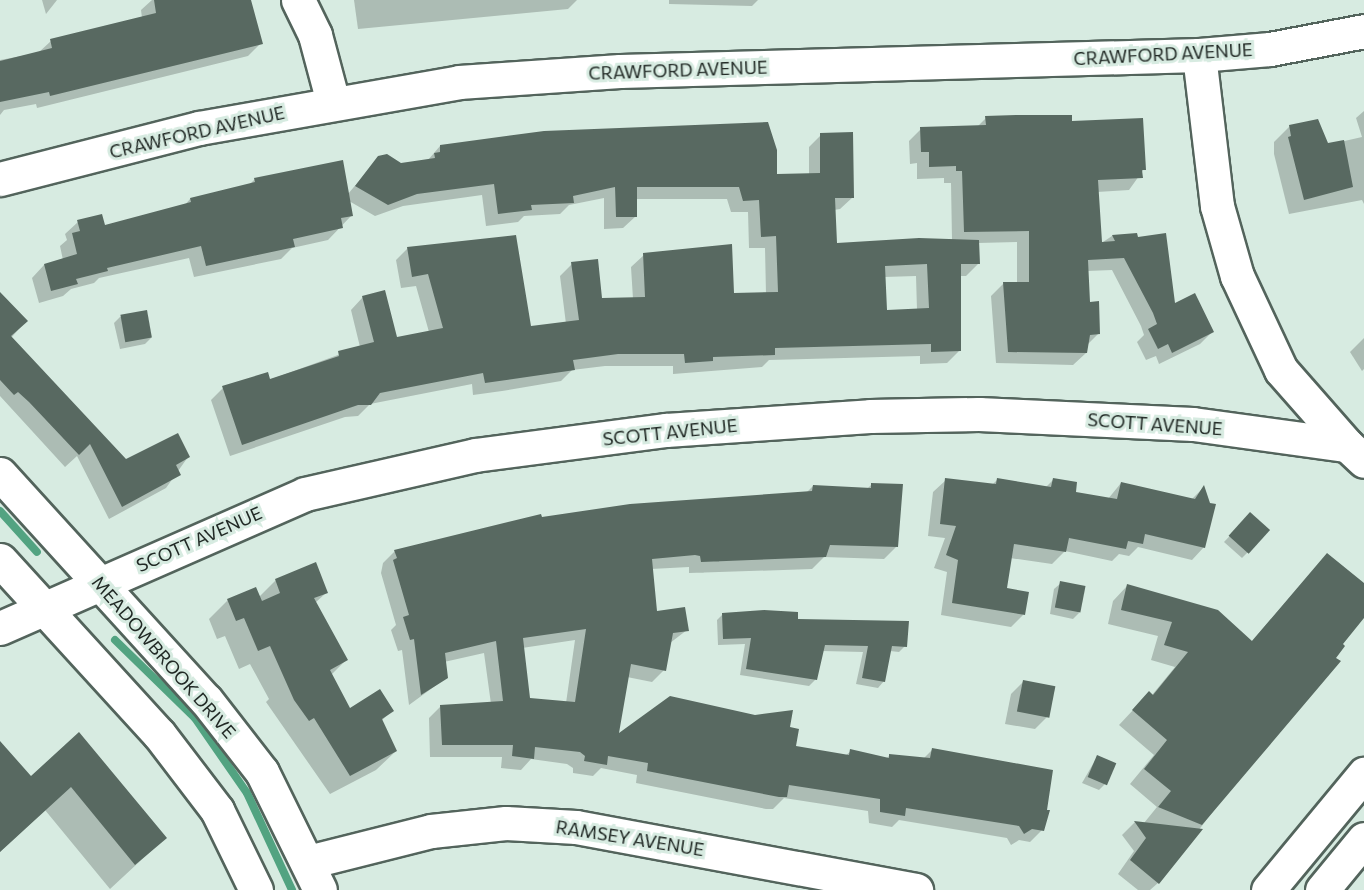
<!DOCTYPE html>
<html>
<head>
<meta charset="utf-8">
<style>
  body { margin:0 }
  #map { position:relative; width:1364px; height:890px; overflow:hidden; background:#d7ebe1; font-family:Commissioner,sans-serif }
  div>[style] { position:absolute }
  [style*='--x'] { left:calc(var(--x)*1px); top:calc(var(--y)*1px); width:calc(var(--w)*1px); rotate:calc(var(--a)*1deg) }
  .shadow>* { inset:0; background:#0003 }
  .stream>* { height:8px; margin:-4px; padding:0 4px; transform-origin:4px; border-radius:4px; background:#52a381 }
  .building>* { inset:0; background:#586961; transform-origin:0 0 }
  .roads { filter:drop-shadow(2px 0 #53645c) drop-shadow(-2px 0 #53645c) drop-shadow(0 2px #53645c) drop-shadow(0 -2px #53645c) }
  .minor>* { height:33px; margin:-16.5px; padding:0 16.5px; transform-origin:16.5px; border-radius:16.5px; background:#fff }
  span { translate:-50% -50%; white-space:nowrap; text-align:center; line-height:1.15; -webkit-text-stroke:6px #d7ebe1; paint-order:stroke }
  .street-label { font-size:18px; color:#212925 }
</style>
</head>
<body>
<div id="map">
  <div class="shadow">
    <i style="clip-path:polygon(42px 0,57px 0,46px 14px)"></i>
    <i style="clip-path:polygon(152px 0,250px 0,261px 43px,248px 56px,37px 108px,36px 104px,4px 110px,0 115px,0 60px,38px 53px,51px 41px,142px 18px,141px 10px)"></i>
    <i style="clip-path:polygon(354px 0,577px 0,568px 9px,358px 29px)"></i>
    <i style="clip-path:polygon(669px 0,758px 0,752px 6px,669px 4px)"></i>
    <i style="clip-path:polygon(1364px 111px,1364px 204px,1362px 200px,1289px 214px,1274px 154px,1274px 142px,1290px 126px,1327px 145px,1362px 137px,1356px 118px)"></i>
    <i style="clip-path:polygon(evenodd,986px 118px,1071px 123px,1144px 169px,1129px 190px,1097px 192px,1100px 244px,1112px 236px,1136px 235px,1174px 305px,1212px 332px,1200px 344px,1159px 364px,1156px 356px,1146px 360px,1137px 342px,1144px 335px,1141px 326px,1112px 270px,1087px 271px,1088px 303px,1099px 333px,1087px 345px,1086px 353px,1073px 365px,996px 363px,991px 296px,1004px 283px,1017px 284px,1017px 242px,978px 243px,978px 264px,966px 276px,960px 276px,959px 351px,947px 363px,920px 364px,920px 356px,769px 360px,762px 367px,673px 374px,673px 366px,605px 366px,572px 370px,561px 381px,502px 391px,473px 395px,472px 384px,370px 404px,358px 416px,345px 417px,230px 456px,211px 400px,223px 388px,269px 380px,360px 347px,351px 310px,363px 297px,396px 339px,429px 332px,416px 286px,401px 288px,396px 260px,408px 248px,530px 328px,566px 324px,560px 276px,572px 264px,601px 300px,633px 299px,631px 267px,644px 255px,733px 295px,766px 294px,765px 248px,749px 248px,748px 212px,731px 212px,727px 199px,635px 199px,636px 216px,623px 228px,604px 229px,604px 198px,569px 205px,560px 214px,524px 216px,518px 222px,486px 226px,482px 195px,403px 206px,375px 216px,349px 201px,351px 216px,328px 240px,292px 248px,281px 259px,194px 277px,189px 258px,99px 278px,94px 283px,71px 289px,63px 296px,39px 303px,32px 278px,44px 265px,63px 260px,60px 246px,67px 240px,65px 234px,78px 222px,104px 227px,184px 206px,190px 199px,249px 185px,255px 179px,348px 194px,379px 157px,401px 165px,428px 160px,440px 146px,776px 176px,809px 175px,809px 147px,821px 135px,853px 197px,840px 209px,834px 210px,836px 244px,952px 240px,951px 183px,944px 183px,944px 178px,917px 179px,917px 163px,910px 164px,909px 141px,921px 129px,977px 127px,986px 118px,916px 276px,917px 310px,885px 312px,884px 277px,916px 276px)"></i>
    <i style="clip-path:polygon(0 294px,26px 321px,11px 338px,125px 461px,188px 457px,166px 488px,109px 519px,77px 456px,65px 467px,0 396px)"></i>
    <i style="clip-path:polygon(146px 312px,151px 338px,145px 344px,120px 349px,114px 323px,120px 317px)"></i>
    <i style="clip-path:polygon(1364px 338px,1364px 369px,1362px 371px,1350px 352px)"></i>
    <i style="clip-path:polygon(998px 479px,1046px 487px,1053px 480px,1074px 493px,1108px 499px,1121px 483px,1191px 500px,1203px 488px,1204px 547px,1192px 560px,1138px 547px,1129px 556px,1119px 554px,1112px 561px,1065px 551px,1052px 564px,1010px 558px,1005px 589px,1023px 615px,1011px 627px,941px 615px,947px 572px,934px 568px,945px 538px,928px 536px,933px 492px,946px 480px,992px 485px)"></i>
    <i style="clip-path:polygon(evenodd,871px 485px,896px 547px,884px 559px,824px 557px,812px 569px,689px 573px,689px 567px,651px 569px,656px 613px,687px 630px,670px 643px,664px 670px,652px 682px,627px 677px,617px 737px,789px 728px,794px 748px,845px 756px,851px 751px,886px 759px,890px 755px,923px 759px,932px 750px,1042px 830px,1030px 842px,1019px 840px,1011px 845px,1007px 838px,899px 820px,892px 827px,869px 823px,868px 811px,784px 798px,773px 809px,766px 809px,636px 783px,637px 775px,601px 768px,593px 776px,573px 773px,573px 768px,567px 764px,531px 759px,521px 770px,501px 768px,502px 757px,430px 757px,429px 718px,441px 706px,491px 704px,484px 653px,444px 662px,446px 678px,409px 705px,402px 650px,398px 651px,391px 630px,396px 625px,381px 573px,383px 563px,395px 551px,540px 519px,807px 492px,813px 486px,867px 489px,871px 485px,575px 640px,566px 703px,529px 700px,522px 648px,575px 640px)"></i>
    <i style="clip-path:polygon(1244px 521px,1248px 552px,1242px 558px,1224px 542px)"></i>
    <i style="clip-path:polygon(1327px 555px,1364px 584px,1364px 615px,1158px 883px,1150px 890px,1138px 890px,1118px 874px,1134px 851px,1122px 835px,1135px 822px,1144px 823px,1157px 807px,1130px 784px,1154px 755px,1119px 725px,1149px 693px,1152px 695px,1175px 667px,1151px 660px,1158px 636px,1108px 624px,1113px 601px,1127px 586px,1251px 642px)"></i>
    <i style="clip-path:polygon(276px 580px,327px 592px,315px 603px,346px 660px,331px 675px,350px 710px,392px 711px,381px 721px,396px 751px,376px 770px,330px 794px,266px 702px,269px 699px,250px 664px,239px 669px,225px 636px,217px 639px,209px 619px,228px 600px,259px 597px)"></i>
    <i style="clip-path:polygon(1061px 583px,1079px 613px,1073px 619px,1050px 614px,1054px 589px)"></i>
    <i style="clip-path:polygon(723px 614px,796px 620px,905px 646px,899px 652px,890px 651px,884px 681px,878px 688px,856px 684px,863px 652px,822px 651px,815px 680px,809px 686px,740px 675px,745px 644px,718px 645px,717px 620px)"></i>
    <i style="clip-path:polygon(1024px 681px,1048px 716px,1035px 729px,1005px 724px,1011px 694px)"></i>
    <i style="clip-path:polygon(79px 734px,165px 838px,110px 889px,45px 810px,0 852px,0 744px,31px 778px)"></i>
    <i style="clip-path:polygon(1097px 757px,1105px 784px,1099px 790px,1082px 783px)"></i>
  </div>
  <div class="stream">
    <i style="--x:0;--y:511;--w:55;--a:47.9"></i>
    <i style="--x:115;--y:640;--w:112;--a:44.3"></i>
    <i style="--x:195;--y:718;--w:91;--a:55.3"></i>
    <i style="--x:247;--y:793;--w:107;--a:65.1"></i>
  </div>
  <div class="building">
    <i style="clip-path:polygon(154px 0,251px 0,263px 44px,50px 96px,49px 92px,0 102px,0 61px,52px 48px,50px 39px,156px 13px)"></i>
    <i style="clip-path:polygon(1016px 115px,1072px 115px,1072px 121px,1143px 118px,1146px 170px,1142px 170px,1143px 178px,1098px 180px,1102px 242px,1115px 241px,1112px 235px,1137px 233px,1138px 237px,1166px 233px,1175px 303px,1195px 293px,1214px 332px,1172px 353px,1168px 344px,1158px 349px,1148px 329px,1157px 324px,1153px 313px,1124px 258px,1088px 260px,1090px 302px,1099px 301px,1100px 334px,1090px 335px,1087px 353px,1008px 352px,1003px 282px,1029px 282px,1029px 231px,964px 232px,962px 171px,956px 171px,956px 166px,929px 167px,929px 152px,921px 152px,920px 127px,986px 125px,985px 116px)"></i>
    <i style="clip-path:polygon(1318px 119px,1328px 143px,1344px 140px,1353px 187px,1304px 200px,1288px 137px,1291px 136px,1289px 125px)"></i>
    <i style="clip-path:polygon(evenodd,768px 122px,777px 150px,777px 174px,820px 173px,820px 133px,853px 132px,854px 198px,835px 198px,837px 243px,919px 238px,979px 240px,980px 264px,961px 264px,961px 351px,931px 352px,931px 344px,775px 348px,775px 355px,713px 357px,713px 361px,685px 363px,684px 354px,618px 354px,573px 360px,575px 370px,485px 383px,483px 373px,380px 393px,371px 405px,358px 405px,242px 445px,222px 386px,268px 372px,270px 379px,339px 356px,338px 351px,374px 342px,362px 296px,385px 290px,397px 337px,443px 328px,428px 274px,412px 277px,407px 247px,516px 235px,531px 326px,579px 320px,571px 262px,598px 259px,602px 298px,645px 297px,643px 253px,732px 244px,734px 293px,778px 292px,776px 236px,761px 237px,759px 200px,743px 201px,739px 187px,637px 187px,637px 217px,616px 217px,615px 187px,573px 196px,574px 203px,531px 205px,532px 210px,498px 214px,494px 184px,417px 194px,388px 205px,355px 186px,378px 156px,387px 154px,401px 163px,435px 158px,434px 153px,440px 152px,440px 145px,544px 131px,768px 122px,927px 264px,929px 308px,887px 310px,885px 266px,927px 264px)"></i>
    <i style="clip-path:polygon(343px 160px,353px 216px,341px 218px,343px 228px,293px 239px,295px 247px,206px 266px,201px 246px,107px 268px,108px 271px,76px 279px,78px 284px,51px 291px,44px 264px,77px 254px,72px 233px,80px 231px,77px 220px,102px 214px,105px 225px,191px 202px,190px 198px,255px 182px,254px 178px)"></i>
    <i style="clip-path:polygon(0 292px,28px 321px,11px 336px,126px 459px,178px 433px,190px 457px,176px 465px,181px 475px,122px 507px,90px 444px,79px 455px,29px 402px,18px 392px,14px 395px,0 380px)"></i>
    <i style="left:147px;top:310px;width:28px;height:27px;rotate:80deg"></i>
    <i style="clip-path:polygon(945px 478px,996px 484px,997px 478px,1051px 487px,1053px 478px,1077px 482px,1076px 492px,1117px 499px,1121px 482px,1195px 499px,1204px 485px,1210px 503px,1216px 504px,1205px 548px,1145px 534px,1143px 544px,1128px 541px,1126px 549px,1069px 538px,1066px 552px,1014px 544px,1007px 588px,1029px 592px,1025px 615px,952px 603px,958px 560px,946px 555px,956px 526px,940px 524px)"></i>
    <i style="clip-path:polygon(evenodd,871px 483px,903px 484px,898px 547px,830px 545px,826px 557px,701px 562px,700px 556px,695px 555px,652px 559px,657px 611px,685px 607px,689px 631px,673px 633px,666px 671px,631px 664px,619px 733px,670px 696px,755px 715px,793px 710px,790px 727px,799px 729px,796px 746px,849px 755px,850px 749px,889px 758px,889px 754px,930px 758px,932px 748px,1053px 770px,1047px 810px,1050px 810px,1044px 831px,1032px 829px,1024px 834px,1019px 826px,906px 808px,905px 816px,880px 812px,880px 799px,789px 785px,787px 797px,779px 797px,647px 771px,648px 763px,608px 756px,607px 765px,584px 761px,585px 756px,580px 752px,535px 747px,534px 759px,512px 756px,513px 745px,442px 745px,440px 705px,503px 701px,496px 641px,445px 653px,448px 678px,421px 695px,414px 639px,410px 640px,403px 617px,409px 615px,393px 560px,397px 558px,394px 550px,541px 514px,542px 517px,630px 504px,812px 491px,813px 485px,871px 488px,871px 483px,586px 629px,575px 702px,530px 698px,523px 638px,586px 629px)"></i>
    <i style="left:1250px;top:512px;width:27px;height:32px;rotate:42deg"></i>
    <i style="clip-path:polygon(1327px 553px,1364px 583px,1364px 618px,1343px 644px,1345px 646px,1336px 658px,1341px 661px,1202px 825px,1158px 807px,1171px 791px,1144px 769px,1167px 740px,1132px 710px,1149px 691px,1153px 695px,1188px 652px,1164px 645px,1172px 622px,1121px 610px,1127px 584px,1218px 610px,1252px 641px)"></i>
    <i style="clip-path:polygon(316px 562px,328px 593px,314px 598px,348px 660px,330px 670px,350px 708px,380px 689px,394px 711px,382px 719px,397px 751px,350px 776px,314px 718px,309px 721px,294px 700px,270px 646px,258px 651px,244px 618px,236px 621px,227px 599px,256px 587px,262px 601px,280px 593px,275px 579px)"></i>
    <i style="left:1060px;top:581px;width:26px;height:27px;rotate:11deg"></i>
    <i style="clip-path:polygon(764px 610px,798px 612px,798px 619px,909px 621px,907px 647px,892px 646px,885px 682px,862px 678px,868px 646px,825px 645px,817px 680px,746px 669px,751px 638px,723px 639px,722px 613px)"></i>
    <i style="left:1023px;top:680px;width:33px;height:32px;rotate:11deg"></i>
    <i style="clip-path:polygon(79px 732px,167px 838px,135px 865px,71px 787px,0 852px,0 741px,31px 776px)"></i>
    <i style="left:1097px;top:755px;width:21px;height:24px;rotate:23deg"></i>
    <i style="clip-path:polygon(1134px 821px,1203px 829px,1159px 884px,1130px 860px,1146px 838px)"></i>
  </div>
  <div class="roads">
    <div class="minor">
      <i style="--x:298;--y:0;--w:39;--a:64"></i>
      <i style="--x:315;--y:35;--w:69;--a:75"></i>
      <i style="--x:1199;--y:55;--w:152;--a:83.2"></i>
      <i style="--x:1217;--y:206;--w:73;--a:74.1"></i>
      <i style="--x:1237;--y:276;--w:104;--a:64.9"></i>
      <i style="--x:1281;--y:370;--w:100;--a:48.7"></i>
      <i style="--x:0;--y:179;--w:205;--a:-14.4"></i>
      <i style="--x:199;--y:128;--w:264;--a:-10"></i>
      <i style="--x:459;--y:82;--w:161;--a:-3.9"></i>
      <i style="--x:620;--y:71;--w:579;--a:-1.58"></i>
      <i style="--x:1199;--y:55;--w:71;--a:-4.8"></i>
      <i style="--x:1270;--y:49;--w:96;--a:-10.8"></i>
      <i style="--x:0;--y:474;--w:306;--a:47.7"></i>
      <i style="--x:206;--y:700;--w:91;--a:52.1"></i>
      <i style="--x:262;--y:772;--w:131;--a:63.8"></i>
      <i style="--x:0;--y:560;--w:236;--a:47.6"></i>
      <i style="--x:159;--y:734;--w:96;--a:52.7"></i>
      <i style="--x:217;--y:810;--w:89;--a:64"></i>
      <i style="--x:0;--y:628;--w:333;--a:-23.7"></i>
      <i style="--x:305;--y:494;--w:174;--a:-12.9"></i>
      <i style="--x:475;--y:455;--w:193;--a:-7.5"></i>
      <i style="--x:666;--y:430;--w:204;--a:-3.9"></i>
      <i style="--x:870;--y:416;--w:109;--a:-1.1"></i>
      <i style="--x:979;--y:414;--w:214;--a:2.7"></i>
      <i style="--x:1193;--y:424;--w:155;--a:7.8"></i>
      <i style="--x:1347;--y:445;--w:23;--a:43"></i>
      <i style="--x:308;--y:862;--w:127;--a:-14.1"></i>
      <i style="--x:431;--y:831;--w:75;--a:-6.1"></i>
      <i style="--x:506;--y:823;--w:70;--a:3.3"></i>
      <i style="--x:576;--y:827;--w:346;--a:10.5"></i>
      <i style="--x:1268;--y:890;--w:151;--a:-50.4"></i>
      <i style="--x:1322;--y:890;--w:66;--a:-50.5"></i>
    </div>
  </div>
  <div class="street-label">
    <span style="left:1163px;top:54px;rotate:-3deg">CRAWFORD AVENUE</span>
    <span style="left:678px;top:70px;rotate:-2deg">CRAWFORD AVENUE</span>
    <span style="left:197px;top:132px;rotate:-13deg">CRAWFORD AVENUE</span>
    <span style="left:1155px;top:424px;rotate:4deg">SCOTT AVENUE</span>
    <span style="left:670px;top:432px;rotate:-6deg">SCOTT AVENUE</span>
    <span style="left:199px;top:539px;rotate:-24deg">SCOTT AVENUE</span>
    <span style="left:164px;top:657px;rotate:49deg">MEADOWBROOK DRIVE</span>
    <span style="left:630px;top:838px;rotate:9deg">RAMSEY AVENUE</span>
  </div>
</div>
</body>
</html>
